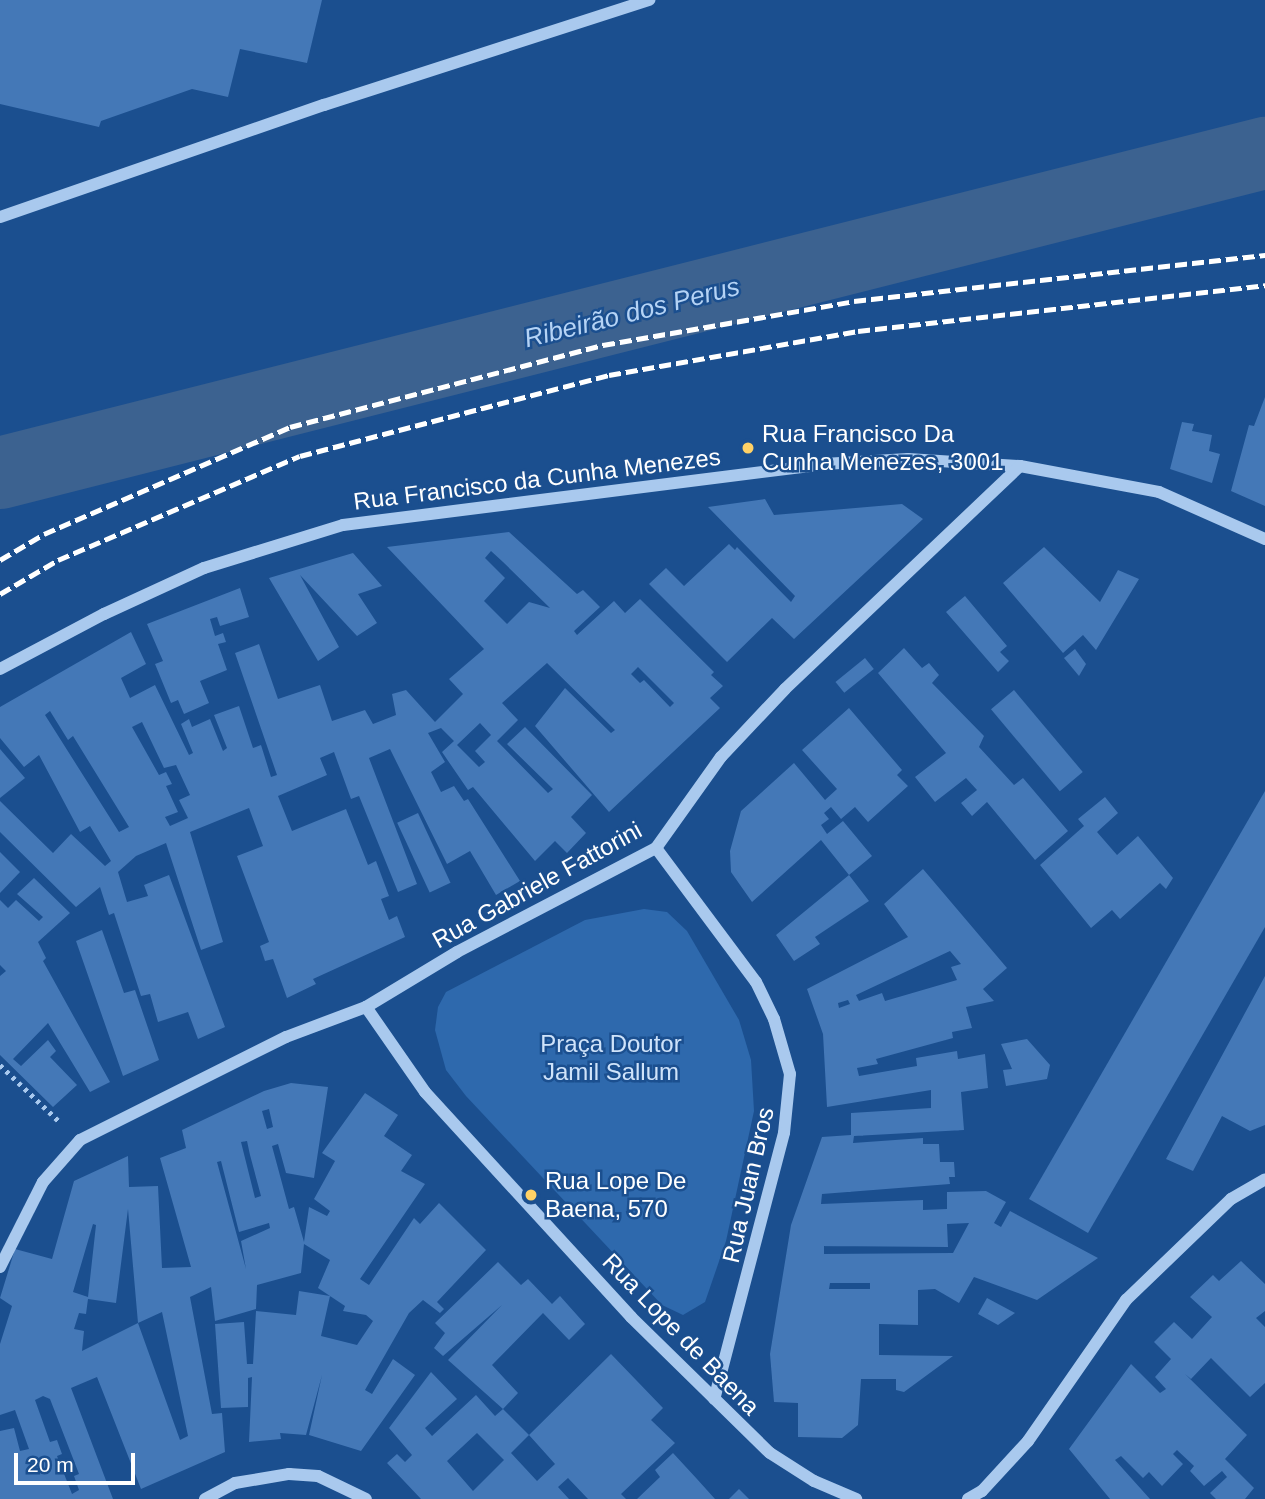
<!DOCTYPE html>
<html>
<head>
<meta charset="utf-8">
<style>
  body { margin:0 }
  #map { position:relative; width:1265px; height:1499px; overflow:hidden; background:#1b4f8f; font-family:Helvetica,sans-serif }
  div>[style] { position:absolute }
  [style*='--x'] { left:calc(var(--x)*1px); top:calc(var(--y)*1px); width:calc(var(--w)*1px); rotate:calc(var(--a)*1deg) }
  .green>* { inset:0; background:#2e69ad }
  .river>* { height:72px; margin:-36px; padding:0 36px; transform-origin:36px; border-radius:36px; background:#3c6290 }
  .building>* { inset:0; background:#4478b7; transform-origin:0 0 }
  .path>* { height:4.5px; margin-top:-2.25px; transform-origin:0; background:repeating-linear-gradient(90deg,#a9c9ee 0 3.5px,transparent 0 8.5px) }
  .minor>* { height:12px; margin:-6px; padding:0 6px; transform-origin:6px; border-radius:6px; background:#a9c9ee }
  .rail>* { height:5px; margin-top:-2.5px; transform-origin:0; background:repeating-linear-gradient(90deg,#fff 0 12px,transparent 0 17px) }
  .dots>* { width:19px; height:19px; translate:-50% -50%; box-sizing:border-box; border:4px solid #1b4f8f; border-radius:50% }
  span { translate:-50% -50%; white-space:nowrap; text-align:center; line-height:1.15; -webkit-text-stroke:5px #1b4f8f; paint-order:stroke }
  .poi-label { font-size:24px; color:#fff }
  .left { translate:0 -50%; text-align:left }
  .street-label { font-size:24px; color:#fff }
  .park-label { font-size:24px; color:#cfe3fa }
  .water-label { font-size:26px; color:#b5d3f5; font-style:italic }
  .scale { position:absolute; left:14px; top:1453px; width:121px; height:32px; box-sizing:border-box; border:4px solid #fff; border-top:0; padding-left:9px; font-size:21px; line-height:24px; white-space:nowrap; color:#fff; -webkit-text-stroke:5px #1b4f8f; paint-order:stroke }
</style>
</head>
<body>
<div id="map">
  <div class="green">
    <i style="clip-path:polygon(644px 909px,667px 912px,687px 931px,739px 1020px,751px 1060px,754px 1111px,726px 1241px,705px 1302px,683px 1315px,662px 1305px,466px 1096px,446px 1070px,435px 1030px,438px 1007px,446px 992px,585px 920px)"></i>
  </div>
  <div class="river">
    <i style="--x:0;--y:473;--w:1305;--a:-14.2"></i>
  </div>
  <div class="building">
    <i style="clip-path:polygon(0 0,322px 0,307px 63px,240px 49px,228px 97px,192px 89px,101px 121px,99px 127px,0 104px)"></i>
    <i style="clip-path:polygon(1265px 397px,1265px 506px,1231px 491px,1249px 425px,1254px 426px)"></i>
    <i style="clip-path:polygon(1182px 422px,1194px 424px,1192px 431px,1212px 435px,1209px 451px,1220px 454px,1212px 483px,1170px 469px)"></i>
    <i style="clip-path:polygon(765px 499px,774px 515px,902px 504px,923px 519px,794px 639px,772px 618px,727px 662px,649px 584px,666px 568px,684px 586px,729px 544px,735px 550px,737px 547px,791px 602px,795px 596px,708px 507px)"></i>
    <i style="clip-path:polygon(evenodd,509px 532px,577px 594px,583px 590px,600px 607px,574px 631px,577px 635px,614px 601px,625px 613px,640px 599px,714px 672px,711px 675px,723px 686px,710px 698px,720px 708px,609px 812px,535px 726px,565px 688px,611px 733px,615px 730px,547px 663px,502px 703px,518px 720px,497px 741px,548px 793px,553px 789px,507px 744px,525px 727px,592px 795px,571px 817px,586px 833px,567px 853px,555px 841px,535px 861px,473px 787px,468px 790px,442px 752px,454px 741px,441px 728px,428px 733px,445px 762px,431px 772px,441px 792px,454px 786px,464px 801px,468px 799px,520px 881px,496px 895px,470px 851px,447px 864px,390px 749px,369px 758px,417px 884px,398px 892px,359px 796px,351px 799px,334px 752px,320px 758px,327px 775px,278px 796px,292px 831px,346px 809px,368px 865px,376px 861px,389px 896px,381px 899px,389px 920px,397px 916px,405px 937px,313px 979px,316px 984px,287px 998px,273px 959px,265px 961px,260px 946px,269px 942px,237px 856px,263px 846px,249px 808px,190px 832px,223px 942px,201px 950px,166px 843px,136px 856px,118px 872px,127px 902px,148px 896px,144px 885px,169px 875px,225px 1027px,198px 1039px,188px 1012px,158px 1022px,150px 994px,141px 996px,114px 913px,109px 915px,100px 887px,76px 907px,0 832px,0 801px,53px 853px,71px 834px,105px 866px,111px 861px,90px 826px,80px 832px,39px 755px,24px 767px,0 738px,0 707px,131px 632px,146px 664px,121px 678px,130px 698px,155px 685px,189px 755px,193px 753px,181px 724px,189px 719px,192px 727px,210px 719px,223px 751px,227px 748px,214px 715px,239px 706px,253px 748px,261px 745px,271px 777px,277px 775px,235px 653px,259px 644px,278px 699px,320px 685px,332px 721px,365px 710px,373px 724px,396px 715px,392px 694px,406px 690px,435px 722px,463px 694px,449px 679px,484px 649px,387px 547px,509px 532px,491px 551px,503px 562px,550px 608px,529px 602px,507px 624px,484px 601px,505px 578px,485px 558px,491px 551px,509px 532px,638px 667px,674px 703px,670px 707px,644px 680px,640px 683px,631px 674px,638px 667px,509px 532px,50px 711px,68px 740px,73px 736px,129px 827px,119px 832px,45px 715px,50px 711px,509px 532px,142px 722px,164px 768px,176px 765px,190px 795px,179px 800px,188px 818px,170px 826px,165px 817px,178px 812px,166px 786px,172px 784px,166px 772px,159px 775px,132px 727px,142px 722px,509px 532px,480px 723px,491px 735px,475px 751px,485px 762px,479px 767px,457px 745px,480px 723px)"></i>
    <i style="clip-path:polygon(1044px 547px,1100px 602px,1118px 570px,1139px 579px,1096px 650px,1083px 635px,1063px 653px,1003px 583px)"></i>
    <i style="clip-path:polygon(353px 553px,382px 586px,358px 594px,377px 623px,357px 636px,300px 575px,339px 647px,318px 661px,269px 578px)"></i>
    <i style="clip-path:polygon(240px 588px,249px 617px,220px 626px,217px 617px,210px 619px,215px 636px,223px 633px,226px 642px,218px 644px,227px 670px,200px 681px,209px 703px,184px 714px,178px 700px,171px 703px,155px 664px,163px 661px,147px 624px)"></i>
    <i style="clip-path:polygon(965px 596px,1007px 646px,1000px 652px,1009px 661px,998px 672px,946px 612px)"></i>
    <i style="clip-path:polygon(904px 648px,922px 668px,929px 663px,939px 675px,932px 683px,984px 736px,979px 747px,1014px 785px,1023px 778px,1068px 831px,1035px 860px,987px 802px,972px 816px,961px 803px,977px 790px,966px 778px,935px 802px,915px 777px,946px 753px,878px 673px)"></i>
    <i style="clip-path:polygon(1075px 649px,1086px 664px,1079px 676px,1064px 658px)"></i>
    <i style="left:865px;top:658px;width:14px;height:38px;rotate:51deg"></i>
    <i style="left:1014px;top:690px;width:107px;height:30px;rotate:50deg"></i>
    <i style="clip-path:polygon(849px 708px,902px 770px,897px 775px,908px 786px,868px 822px,855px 807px,841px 819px,831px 807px,824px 813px,829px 819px,821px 825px,827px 834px,843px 821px,872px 856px,849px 875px,821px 840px,752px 902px,731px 872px,730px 851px,741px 811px,794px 763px,825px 800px,837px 789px,802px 750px)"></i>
    <i style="clip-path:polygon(0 749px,25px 778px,0 798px)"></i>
    <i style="clip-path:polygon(1265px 791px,1265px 927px,1088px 1233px,1029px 1199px)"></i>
    <i style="clip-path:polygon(1105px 797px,1118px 813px,1097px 832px,1117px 855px,1138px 836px,1173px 878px,1166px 889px,1160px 883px,1120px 919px,1112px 910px,1091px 928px,1040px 865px,1084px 826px,1078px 819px)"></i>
    <i style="left:418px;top:813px;width:77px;height:23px;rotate:65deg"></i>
    <i style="clip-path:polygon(0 852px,20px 872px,0 893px)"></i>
    <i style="clip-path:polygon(evenodd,923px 869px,1007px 968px,983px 989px,994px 1001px,966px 1007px,972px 1028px,952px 1032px,953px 1038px,876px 1059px,878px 1064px,857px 1068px,859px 1076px,917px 1066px,916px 1058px,957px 1051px,958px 1059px,985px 1054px,988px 1088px,961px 1092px,964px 1130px,854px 1136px,853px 1143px,923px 1138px,923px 1144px,939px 1144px,940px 1162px,954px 1162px,955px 1177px,949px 1177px,950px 1184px,822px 1194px,821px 1204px,923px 1200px,923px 1210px,947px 1209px,947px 1192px,986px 1191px,1006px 1202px,994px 1223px,1001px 1227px,1010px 1211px,1098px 1258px,1037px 1300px,974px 1277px,959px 1303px,935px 1289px,918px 1290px,918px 1325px,879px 1324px,879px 1355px,953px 1356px,904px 1392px,896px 1390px,896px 1379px,861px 1379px,858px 1425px,842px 1438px,798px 1437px,798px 1403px,774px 1402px,770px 1354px,791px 1225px,822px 1137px,851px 1135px,851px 1113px,931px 1108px,931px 1090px,827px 1107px,823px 1034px,807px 989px,908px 937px,884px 904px,923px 869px,950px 951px,961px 964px,951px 967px,957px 980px,885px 1001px,882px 993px,859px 1001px,856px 995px,950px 951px,923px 869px,848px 1000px,850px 1004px,839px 1008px,838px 1003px,848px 1000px,923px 869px,969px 1223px,953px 1253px,824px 1254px,824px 1246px,948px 1247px,947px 1224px,969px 1223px,923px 869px,830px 1283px,870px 1283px,870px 1289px,829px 1289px,830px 1283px)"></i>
    <i style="clip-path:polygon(849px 875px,869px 901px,815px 937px,820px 944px,794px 961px,776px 935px)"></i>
    <i style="clip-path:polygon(34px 878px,70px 913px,38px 942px,46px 958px,43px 961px,110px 1082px,90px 1092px,48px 1023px,13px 1059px,21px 1066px,48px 1040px,56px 1051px,50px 1057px,77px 1085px,53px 1107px,0 1055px,0 976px,6px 971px,0 965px,0 900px,8px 908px,16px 900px,39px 921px,43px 917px,17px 894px)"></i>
    <i style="clip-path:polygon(102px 930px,124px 993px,135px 990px,159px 1060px,123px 1076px,76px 941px)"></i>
    <i style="clip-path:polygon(1265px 976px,1265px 1125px,1250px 1131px,1222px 1116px,1193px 1171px,1166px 1159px)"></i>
    <i style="clip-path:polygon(1027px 1039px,1050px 1065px,1047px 1079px,1006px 1086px,1003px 1070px,1012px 1069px,1001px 1044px)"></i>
    <i style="clip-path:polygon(evenodd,291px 1083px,328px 1087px,314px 1178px,286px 1173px,278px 1144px,272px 1146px,289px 1209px,294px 1207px,304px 1242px,309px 1207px,327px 1216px,330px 1211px,314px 1199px,335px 1161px,322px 1153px,365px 1093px,398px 1115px,384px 1136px,412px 1155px,401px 1171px,425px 1184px,360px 1279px,369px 1285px,414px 1218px,420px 1224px,439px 1203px,486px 1250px,437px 1302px,444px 1309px,440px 1313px,423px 1300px,409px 1313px,365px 1390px,372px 1394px,393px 1359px,415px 1375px,361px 1451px,309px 1435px,322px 1375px,306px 1435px,280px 1433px,281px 1439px,249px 1442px,252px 1377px,248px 1378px,248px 1407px,221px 1408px,215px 1324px,244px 1322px,247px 1364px,253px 1364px,256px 1311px,296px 1315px,299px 1291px,330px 1296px,321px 1336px,357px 1345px,373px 1321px,366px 1315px,343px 1311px,345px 1306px,318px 1288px,330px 1260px,304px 1244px,301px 1273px,257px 1285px,256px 1309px,215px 1321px,211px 1287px,190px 1297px,212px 1414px,222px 1413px,225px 1452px,141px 1489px,97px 1377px,71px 1388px,113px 1499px,0 1499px,0 1431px,14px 1428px,20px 1451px,29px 1449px,15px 1410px,0 1415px,0 1344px,12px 1306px,0 1298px,15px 1249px,52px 1259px,74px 1181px,128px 1156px,129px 1187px,158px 1186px,162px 1268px,191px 1267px,160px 1158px,186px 1148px,182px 1130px,264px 1091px,291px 1083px,269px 1109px,273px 1127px,267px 1129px,262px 1111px,269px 1109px,291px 1083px,247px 1141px,250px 1155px,261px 1196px,255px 1198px,241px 1142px,247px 1141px,291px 1083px,221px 1161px,239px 1232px,269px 1223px,270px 1228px,241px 1241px,246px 1269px,217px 1162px,221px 1161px,291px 1083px,128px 1209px,138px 1323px,162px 1312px,188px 1436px,180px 1440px,138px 1323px,82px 1351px,84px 1331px,74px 1329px,79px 1313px,86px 1314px,88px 1299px,116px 1303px,128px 1209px,291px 1083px,93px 1224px,96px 1225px,88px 1297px,73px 1292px,93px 1224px,291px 1083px,43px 1396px,50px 1399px,79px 1474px,74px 1476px,79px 1490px,72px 1494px,57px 1456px,62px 1454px,57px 1440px,50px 1442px,35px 1400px,43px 1396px)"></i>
    <i style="clip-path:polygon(1241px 1261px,1265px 1284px,1265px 1311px,1256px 1318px,1265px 1327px,1265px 1383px,1250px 1397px,1211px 1358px,1191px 1379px,1185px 1374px,1247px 1435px,1225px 1459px,1254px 1488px,1245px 1499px,1216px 1499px,1210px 1493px,1227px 1477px,1222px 1471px,1204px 1486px,1190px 1471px,1194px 1466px,1177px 1450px,1173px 1454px,1183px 1464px,1162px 1486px,1149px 1472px,1143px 1478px,1121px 1456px,1115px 1460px,1150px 1499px,1110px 1499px,1069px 1449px,1131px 1364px,1160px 1393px,1166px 1389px,1155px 1377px,1171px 1359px,1154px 1342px,1174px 1322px,1192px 1339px,1212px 1317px,1190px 1297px,1213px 1275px,1219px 1281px)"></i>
    <i style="clip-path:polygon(498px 1262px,521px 1285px,528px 1279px,552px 1304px,560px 1296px,585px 1324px,569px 1340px,543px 1313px,492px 1365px,518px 1393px,503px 1409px,448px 1360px,502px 1305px,443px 1356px,434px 1348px,445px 1333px,435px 1323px)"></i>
    <i style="clip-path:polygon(987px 1298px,1015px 1313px,998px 1325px,978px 1314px)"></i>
    <i style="clip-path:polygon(evenodd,611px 1354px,663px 1408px,651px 1420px,675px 1443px,621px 1494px,626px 1499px,588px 1499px,568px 1478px,558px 1487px,569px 1499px,421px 1499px,387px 1463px,397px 1454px,405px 1462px,412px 1455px,389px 1428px,431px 1372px,457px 1399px,425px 1428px,432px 1436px,476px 1395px,495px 1416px,503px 1409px,529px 1435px,511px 1453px,537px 1481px,555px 1464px,529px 1435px,611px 1354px,477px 1433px,504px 1460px,473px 1491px,447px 1461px,477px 1433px)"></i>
    <i style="clip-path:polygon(673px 1453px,697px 1479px,715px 1499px,637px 1499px,660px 1477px,655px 1470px)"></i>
    <i style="clip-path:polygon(739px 1489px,749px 1499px,729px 1499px)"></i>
  </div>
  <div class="path">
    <i style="--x:0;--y:1065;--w:84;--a:43.6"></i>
  </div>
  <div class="minor">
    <i style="--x:0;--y:217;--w:343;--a:-19.1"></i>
    <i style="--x:324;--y:105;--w:342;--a:-17.9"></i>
    <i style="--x:0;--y:669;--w:118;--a:-27.9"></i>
    <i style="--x:104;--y:614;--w:110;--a:-24.7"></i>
    <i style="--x:204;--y:568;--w:145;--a:-17.2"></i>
    <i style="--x:343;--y:525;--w:485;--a:-7.2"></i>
    <i style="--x:824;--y:464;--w:84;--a:-3.4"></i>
    <i style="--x:908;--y:459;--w:112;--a:3.6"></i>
    <i style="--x:1020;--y:466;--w:141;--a:10.6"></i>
    <i style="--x:1159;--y:492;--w:116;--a:23.9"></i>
    <i style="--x:656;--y:848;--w:167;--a:53.3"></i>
    <i style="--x:756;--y:982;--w:41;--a:64.1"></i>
    <i style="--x:774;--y:1019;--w:57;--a:73.8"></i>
    <i style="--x:790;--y:1074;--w:59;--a:95.8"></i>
    <i style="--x:784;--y:1133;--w:275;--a:104.7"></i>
    <i style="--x:366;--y:1007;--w:103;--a:55.2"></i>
    <i style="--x:425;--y:1092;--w:305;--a:47.5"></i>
    <i style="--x:631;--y:1317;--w:194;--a:44.4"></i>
    <i style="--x:770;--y:1453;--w:52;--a:32.5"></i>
    <i style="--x:814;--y:1481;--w:46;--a:23.2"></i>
    <i style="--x:0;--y:1267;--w:95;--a:-63.2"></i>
    <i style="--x:43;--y:1182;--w:56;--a:-48.6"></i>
    <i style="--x:80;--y:1140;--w:230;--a:-26.6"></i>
    <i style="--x:286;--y:1037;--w:85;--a:-20.6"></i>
    <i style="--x:366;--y:1007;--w:106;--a:-31.1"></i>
    <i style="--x:457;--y:952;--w:225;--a:-27.6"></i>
    <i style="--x:656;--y:848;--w:112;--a:-54.5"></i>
    <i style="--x:721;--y:757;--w:93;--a:-46.7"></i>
    <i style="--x:785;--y:689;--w:324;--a:-43.5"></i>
    <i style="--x:205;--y:1499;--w:34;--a:-28"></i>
    <i style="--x:235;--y:1483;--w:55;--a:-9.5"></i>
    <i style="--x:289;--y:1474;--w:29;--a:4"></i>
    <i style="--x:318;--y:1476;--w:53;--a:25.6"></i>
    <i style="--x:968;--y:1499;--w:16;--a:-30"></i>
    <i style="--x:982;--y:1491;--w:68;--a:-47.4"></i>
    <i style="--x:1028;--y:1441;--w:172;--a:-55.2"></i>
    <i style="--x:1126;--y:1300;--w:146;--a:-43.9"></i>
    <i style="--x:1231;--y:1199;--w:39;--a:-30"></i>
  </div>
  <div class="rail">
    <i style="--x:0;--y:560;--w:51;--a:-30.6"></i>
    <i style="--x:44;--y:534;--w:268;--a:-23.5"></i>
    <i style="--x:290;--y:427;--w:324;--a:-14.7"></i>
    <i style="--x:603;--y:345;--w:255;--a:-9.9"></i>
    <i style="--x:854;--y:301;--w:414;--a:-6.4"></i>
    <i style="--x:0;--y:594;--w:67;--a:-30.4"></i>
    <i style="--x:58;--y:560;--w:263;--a:-23.3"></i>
    <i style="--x:300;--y:456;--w:319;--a:-14.7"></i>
    <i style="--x:609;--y:375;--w:253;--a:-10"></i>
    <i style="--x:858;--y:331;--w:410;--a:-6.4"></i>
  </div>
  <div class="dots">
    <i style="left:748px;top:448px;background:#ffd166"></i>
    <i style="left:531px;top:1195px;background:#ffd166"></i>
  </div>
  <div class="poi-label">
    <span class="left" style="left:762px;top:448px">Rua Francisco Da<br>Cunha Menezes, 3001</span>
    <span class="left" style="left:545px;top:1195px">Rua Lope De<br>Baena, 570</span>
  </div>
  <div class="street-label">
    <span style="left:537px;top:479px;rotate:-7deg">Rua Francisco da Cunha Menezes</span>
    <span style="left:537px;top:885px;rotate:-29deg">Rua Gabriele Fattorini</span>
    <span style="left:748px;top:1185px;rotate:-77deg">Rua Juan Bros</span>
    <span style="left:681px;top:1334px;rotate:46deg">Rua Lope de Baena</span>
  </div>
  <div class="park-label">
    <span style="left:611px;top:1058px">Praça Doutor<br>Jamil Sallum</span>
  </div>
  <div class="water-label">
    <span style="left:632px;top:313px;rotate:-14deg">Ribeirão dos Perus</span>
  </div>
  <div class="scale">20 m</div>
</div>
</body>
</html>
